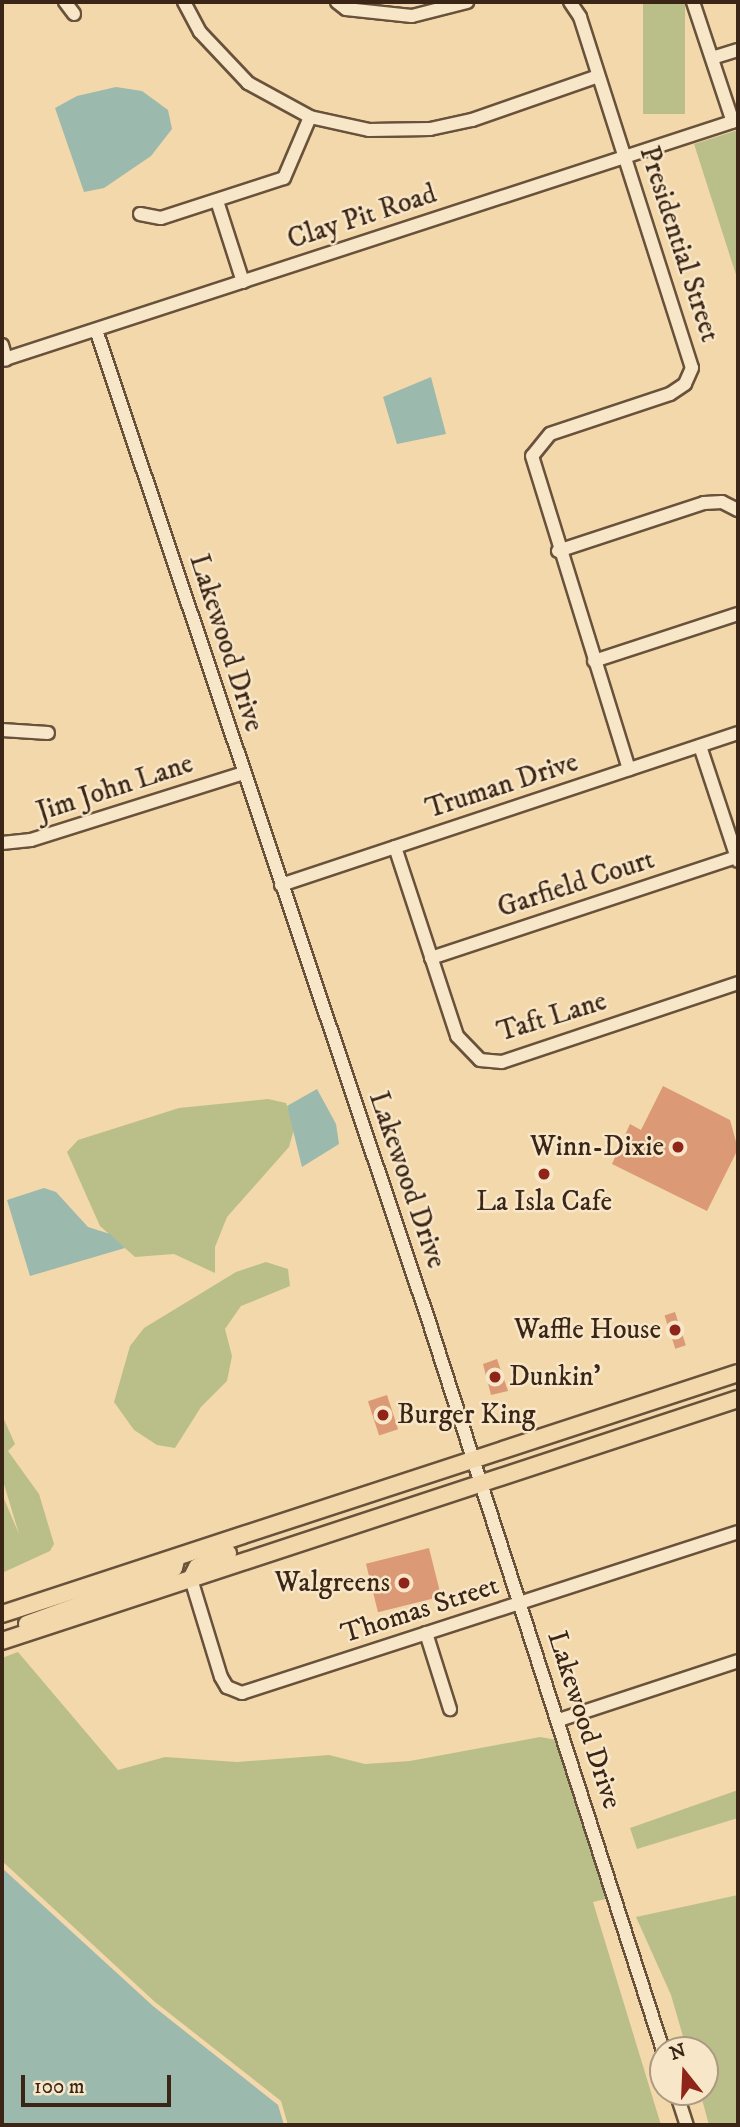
<!DOCTYPE html>
<html>
<head>
<meta charset="utf-8">
<style>
  body { margin:0 }
  #map { position:relative; width:740px; height:2127px; overflow:hidden; background:#f3d8ab; font-family:"IM FELL DW Pica",serif }
  div>[style] { position:absolute }
  [style*='--x'] { left:calc(var(--x)*1px); top:calc(var(--y)*1px); width:calc(var(--w)*1px); rotate:calc(var(--a)*1deg) }
  .green>* { inset:0; background:#babf89; transform-origin:0 0 }
  .water>* { inset:0; background:#9bb9ac }
  .building>* { inset:0; background:#db9975; transform-origin:0 0 }
  .roads { filter:drop-shadow(2px 0 #69523b) drop-shadow(-2px 0 #69523b) drop-shadow(0 2px #69523b) drop-shadow(0 -2px #69523b) }
  .minor>* { height:12px; margin:-6px; padding:0 6px; transform-origin:6px; border-radius:6px; background:#f7e6c8 }
  .major>* { height:16px; margin:-8px; padding:0 8px; transform-origin:8px; border-radius:8px; background:#f3d8ab }
  .dots>* { width:19px; height:19px; translate:-50% -50%; box-sizing:border-box; border:4px solid #f7e6c8; border-radius:50% }
  span { translate:-50% -50%; white-space:nowrap; text-align:center; line-height:1.15; -webkit-text-stroke:5px #f7e6c8; paint-order:stroke }
  .street-label { font-size:28px; color:#3b2516 }
  .poi-label { font-size:28px; color:#3b2516 }
  .right { translate:-100% -50%; text-align:right }
  .left { translate:0 -50%; text-align:left }
  .frame { position:absolute; inset:0; border:4px solid #3b2516; pointer-events:none }
  .north { position:absolute; left:649px; top:2036px; width:70px; height:70px; box-sizing:border-box; background:#f7e6c8; border:2px solid #ac9981; border-radius:50%; rotate:342deg; font-size:19px; font-weight:700; line-height:28px; text-align:center; color:#3b2516 }
  .north::after { content:''; display:block; margin:auto; width:24px; height:32px; background:#8f2418; clip-path:polygon(50% 0,100% 100%,50% 72%,0 100%) }
  .scale { position:absolute; left:21px; top:2075px; width:150px; height:32px; box-sizing:border-box; border:4px solid #3b2516; border-top:0; padding-left:9px; font-size:21px; line-height:24px; white-space:nowrap; color:#3b2516; -webkit-text-stroke:5px #f7e6c8; paint-order:stroke }
</style>
</head>
<body>
<div id="map">
  <div class="green">
    <i style="left:643px;top:2px;width:42px;height:112px"></i>
    <i style="clip-path:polygon(738px 130px,738px 281px,694px 144px)"></i>
    <i style="clip-path:polygon(268px 1099px,286px 1103px,294px 1129px,289px 1147px,227px 1217px,215px 1247px,215px 1273px,174px 1254px,135px 1257px,100px 1226px,67px 1152px,78px 1140px,179px 1108px)"></i>
    <i style="clip-path:polygon(266px 1262px,288px 1269px,290px 1286px,241px 1306px,225px 1329px,232px 1356px,227px 1381px,201px 1407px,175px 1448px,157px 1445px,134px 1430px,114px 1402px,130px 1346px,144px 1328px,236px 1272px)"></i>
    <i style="clip-path:polygon(2px 1415px,15px 1444px,8px 1451px,39px 1494px,54px 1544px,50px 1551px,2px 1573px,2px 1494px,19px 1534px,3px 1481px)"></i>
    <i style="clip-path:polygon(18px 1652px,118px 1770px,165px 1757px,237px 1762px,329px 1755px,365px 1764px,410px 1761px,540px 1737px,557px 1740px,610px 1898px,593px 1902px,661px 2125px,288px 2125px,281px 2101px,155px 2002px,2px 1861px,2px 1658px)"></i>
    <i style="clip-path:polygon(738px 1790px,738px 1818px,637px 1849px,630px 1828px)"></i>
    <i style="clip-path:polygon(738px 1895px,738px 2125px,709px 2125px,700px 2092px,705px 2092px,705px 2050px,687px 2050px,671px 1995px,636px 1917px)"></i>
  </div>
  <div class="water">
    <i style="clip-path:polygon(116px 87px,142px 91px,168px 110px,172px 129px,151px 156px,104px 188px,84px 192px,55px 108px,77px 96px)"></i>
    <i style="clip-path:polygon(431px 377px,446px 434px,397px 444px,383px 397px)"></i>
    <i style="clip-path:polygon(317px 1089px,336px 1124px,339px 1144px,302px 1167px,287px 1106px)"></i>
    <i style="clip-path:polygon(44px 1188px,56px 1192px,88px 1227px,110px 1234px,125px 1248px,30px 1276px,7px 1200px)"></i>
    <i style="clip-path:polygon(2px 1868px,153px 2006px,278px 2105px,284px 2125px,2px 2125px)"></i>
  </div>
  <div class="building">
    <i style="clip-path:polygon(663px 1086px,730px 1120px,738px 1149px,707px 1211px,612px 1164px,630px 1124px,641px 1130px)"></i>
    <i style="left:675px;top:1312px;width:35px;height:11px;rotate:72deg"></i>
    <i style="clip-path:polygon(497px 1359px,508px 1391px,491px 1395px,483px 1364px)"></i>
    <i style="left:387px;top:1395px;width:36px;height:20px;rotate:72deg"></i>
    <i style="left:429px;top:1548px;width:50px;height:65px;rotate:76deg"></i>
  </div>
  <div class="roads">
    <div class="minor">
      <i style="--x:65;--y:2;--w:15;--a:53"></i>
      <i style="--x:184;--y:2;--w:34;--a:62"></i>
      <i style="--x:200;--y:32;--w:70;--a:46.7"></i>
      <i style="--x:248;--y:83;--w:71;--a:28.7"></i>
      <i style="--x:310;--y:117;--w:60;--a:12.4"></i>
      <i style="--x:369;--y:130;--w:61;--a:-0.9"></i>
      <i style="--x:430;--y:129;--w:43;--a:-12.1"></i>
      <i style="--x:472;--y:120;--w:133;--a:-19.2"></i>
      <i style="--x:337;--y:2;--w:11;--a:38"></i>
      <i style="--x:346;--y:9;--w:66;--a:6.1"></i>
      <i style="--x:412;--y:16;--w:57;--a:-14.3"></i>
      <i style="--x:570;--y:2;--w:18;--a:56"></i>
      <i style="--x:580;--y:17;--w:368;--a:72.3"></i>
      <i style="--x:692;--y:368;--w:17;--a:114"></i>
      <i style="--x:685;--y:384;--w:18;--a:146"></i>
      <i style="--x:670;--y:394;--w:126;--a:161.6"></i>
      <i style="--x:550;--y:434;--w:28;--a:129"></i>
      <i style="--x:532;--y:456;--w:328;--a:72.8"></i>
      <i style="--x:693;--y:2;--w:126;--a:71.6"></i>
      <i style="--x:712;--y:58;--w:27;--a:-17"></i>
      <i style="--x:217;--y:201;--w:85;--a:72.2"></i>
      <i style="--x:140;--y:214;--w:21;--a:11"></i>
      <i style="--x:161;--y:218;--w:129;--a:-18"></i>
      <i style="--x:284;--y:178;--w:66;--a:-66.9"></i>
      <i style="--x:96;--y:330;--w:1053;--a:71.44"></i>
      <i style="--x:431;--y:1328;--w:758;--a:72.19"></i>
      <i style="--x:2;--y:345;--w:15;--a:74"></i>
      <i style="--x:2;--y:360;--w:774;--a:-18.06"></i>
      <i style="--x:558;--y:551;--w:154;--a:-18.2"></i>
      <i style="--x:704;--y:503;--w:18;--a:-3"></i>
      <i style="--x:722;--y:502;--w:18;--a:27"></i>
      <i style="--x:594;--y:661;--w:151;--a:-18.1"></i>
      <i style="--x:2;--y:730;--w:46;--a:3.7"></i>
      <i style="--x:700;--y:746;--w:121;--a:71.7"></i>
      <i style="--x:2;--y:843;--w:29;--a:-6"></i>
      <i style="--x:31;--y:840;--w:223;--a:-17.5"></i>
      <i style="--x:395;--y:847;--w:199;--a:71.8"></i>
      <i style="--x:457;--y:1036;--w:33;--a:46"></i>
      <i style="--x:480;--y:1060;--w:22;--a:5"></i>
      <i style="--x:502;--y:1062;--w:249;--a:-18.5"></i>
      <i style="--x:281;--y:885;--w:482;--a:-18.4"></i>
      <i style="--x:431;--y:958;--w:322;--a:-18.3"></i>
      <i style="--x:191;--y:1579;--w:102;--a:73"></i>
      <i style="--x:221;--y:1677;--w:12;--a:59"></i>
      <i style="--x:227;--y:1687;--w:16;--a:22"></i>
      <i style="--x:242;--y:1693;--w:521;--a:-17.98"></i>
      <i style="--x:426;--y:1633;--w:80;--a:72.5"></i>
      <i style="--x:559;--y:1720;--w:188;--a:-18.2"></i>
      <i style="--x:676;--y:2092;--w:35;--a:72"></i>
    </div>
    <div class="major">
      <i style="--x:191;--y:1579;--w:13;--a:-63"></i>
      <i style="--x:197;--y:1567;--w:34;--a:-24"></i>
      <i style="--x:2;--y:1614;--w:774;--a:-18.13"></i>
      <i style="--x:27;--y:1624;--w:135;--a:-19.9"></i>
      <i style="--x:154;--y:1578;--w:22;--a:-27"></i>
      <i style="--x:174;--y:1568;--w:8;--a:-76"></i>
      <i style="--x:2;--y:1641;--w:775;--a:-18.2"></i>
    </div>
  </div>
  <div class="dots">
    <i style="left:678px;top:1147px;background:#8f2418"></i>
    <i style="left:544px;top:1174px;background:#8f2418"></i>
    <i style="left:675px;top:1330px;background:#8f2418"></i>
    <i style="left:495px;top:1377px;background:#8f2418"></i>
    <i style="left:383px;top:1415px;background:#8f2418"></i>
    <i style="left:404px;top:1583px;background:#8f2418"></i>
  </div>
  <div class="street-label">
    <span style="left:362px;top:217px;rotate:-18deg">Clay Pit Road</span>
    <span style="left:679px;top:244px;rotate:72deg">Presidential Street</span>
    <span style="left:226px;top:643px;rotate:72deg">Lakewood Drive</span>
    <span style="left:502px;top:786px;rotate:-18deg">Truman Drive</span>
    <span style="left:115px;top:788px;rotate:-18deg">Jim John Lane</span>
    <span style="left:576px;top:884px;rotate:-18deg">Garfield Court</span>
    <span style="left:552px;top:1017px;rotate:-17deg">Taft Lane</span>
    <span style="left:407px;top:1180px;rotate:71deg">Lakewood Drive</span>
    <span style="left:420px;top:1610px;rotate:-18deg">Thomas Street</span>
    <span style="left:584px;top:1720px;rotate:72deg">Lakewood Drive</span>
  </div>
  <div class="poi-label">
    <span class="right" style="left:664px;top:1147px">Winn-Dixie</span>
    <span style="left:544px;top:1202px">La Isla Cafe</span>
    <span class="right" style="left:661px;top:1330px">Waffle House</span>
    <span class="left" style="left:509px;top:1377px">Dunkin'</span>
    <span class="left" style="left:397px;top:1415px">Burger King</span>
    <span class="right" style="left:390px;top:1583px">Walgreens</span>
  </div>
  <div class="frame"></div>
  <div class="north">N</div>
  <div class="scale">100 m</div>
</div>
</body>
</html>
